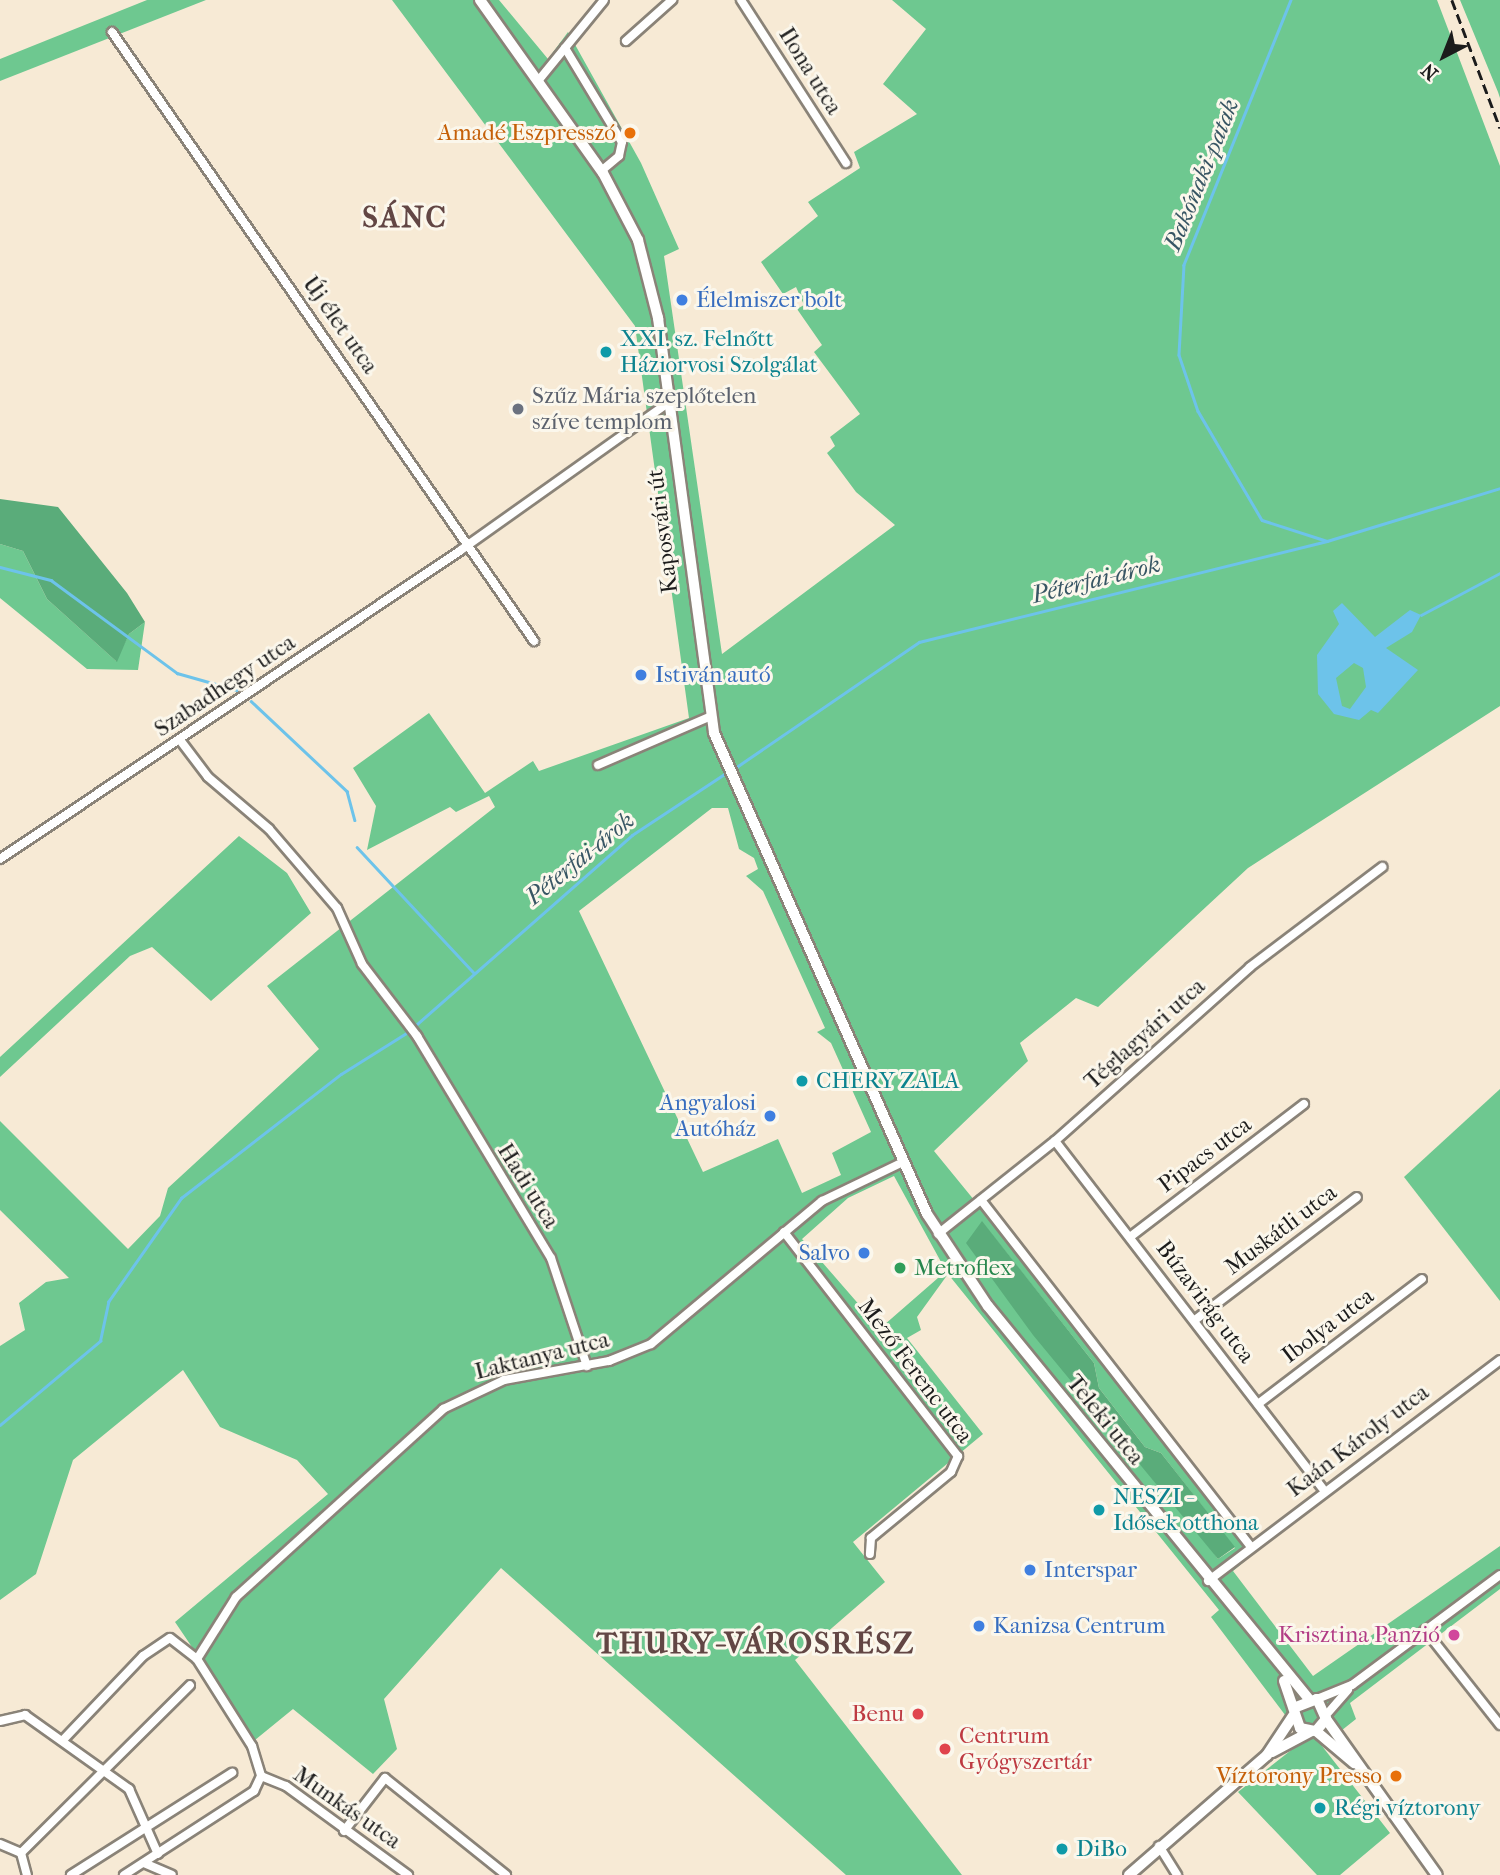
<!DOCTYPE html>
<html>
<head>
<meta charset="utf-8">
<style>
  body { margin:0 }
  #map { position:relative; width:1500px; height:1875px; overflow:hidden; background:#f7ead5; font-family:"IM FELL French Canon",serif }
  div>[style] { position:absolute }
  [style*='--x'] { left:calc(var(--x)*1px); top:calc(var(--y)*1px); width:calc(var(--w)*1px); rotate:calc(var(--a)*1deg) }
  .green>* { inset:0; background:#6ec890 }
  .forest>* { inset:0; background:#5aac7a }
  .water>* { inset:0; background:#6dc3ea }
  .stream>* { height:2.5px; margin:-1.25px; padding:0 1.25px; transform-origin:1.25px; border-radius:1.25px; background:#6dc3ea }
  .roads { filter:drop-shadow(2px 0 #8a8378) drop-shadow(-2px 0 #8a8378) drop-shadow(0 2px #8a8378) drop-shadow(0 -2px #8a8378) }
  .minor>* { height:8px; margin:-4px; padding:0 4px; transform-origin:4px; border-radius:4px; background:#fff }
  .tertiary>* { height:10px; margin:-5px; padding:0 5px; transform-origin:5px; border-radius:5px; background:#fff }
  .secondary>* { height:10px; margin:-5px; padding:0 5px; transform-origin:5px; border-radius:5px; background:#fff }
  .rail>* { height:2.5px; margin-top:-1.25px; transform-origin:0; background:repeating-linear-gradient(90deg,#1c1c1c 0 10px,transparent 0 15px) }
  .dots>* { width:19px; height:19px; translate:-50% -50%; box-sizing:border-box; border:4px solid #fbf7ec; border-radius:50% }
  span { translate:-50% -50%; white-space:nowrap; text-align:center; line-height:1.15; -webkit-text-stroke:6px #fbf7ec; paint-order:stroke }
  .street-label { font-size:23px; color:#1c1c1c }
  .food-label { font-size:23px; color:#c56008 }
  .right { translate:-100% -50%; text-align:right }
  .shop-label { font-size:23px; color:#366cbe }
  .left { translate:0 -50%; text-align:left }
  .culture-label { font-size:23px; color:#0d838f }
  .worship-label { font-size:23px; color:#5b616d }
  .leisure-label { font-size:23px; color:#27864d }
  .hotel-label { font-size:23px; color:#b23c85 }
  .health-label { font-size:23px; color:#be3a42 }
  .water-label { font-size:24px; color:#385664; font-style:italic }
  .district-label { font-size:30px; color:#624644; font-weight:700; letter-spacing:2px }
  .north { position:absolute; left:1409px; top:21px; width:70px; height:70px; -webkit-text-stroke:5px #fbf7ec; paint-order:stroke; rotate:222deg; font-size:19px; font-weight:700; line-height:28px; text-align:center; color:#1c1c1c }
  .north::after { content:''; display:block; margin:auto; width:24px; height:32px; background:#1c1c1c; clip-path:polygon(50% 0,100% 100%,50% 72%,0 100%) }
</style>
</head>
<body>
<div id="map">
  <div class="green">
    <i style="clip-path:polygon(147px 0,206px 0,0 81px,0 59px)"></i>
    <i style="clip-path:polygon(evenodd,392px 0,499px 0,548px 59px,568px 32px,641px 163px,679px 249px,664px 256px,722px 654px,895px 525px,856px 492px,827px 453px,835px 446px,830px 437px,860px 414px,814px 352px,822px 345px,797px 309px,804px 305px,796px 287px,783px 294px,761px 262px,818px 216px,808px 202px,860px 168px,854px 152px,917px 114px,883px 84px,926px 29px,892px 0,1437px 0,1500px 166px,1500px 706px,1248px 868px,1098px 1007px,1076px 998px,1020px 1043px,1028px 1061px,934px 1151px,1259px 1549px,1233px 1571px,1313px 1676px,1500px 1546px,1500px 1589px,1350px 1703px,1356px 1719px,1322px 1746px,1390px 1833px,1340px 1875px,1317px 1875px,1238px 1792px,1304px 1740px,1211px 1617px,1219px 1610px,948px 1274px,917px 1317px,921px 1330px,907px 1338px,983px 1434px,853px 1542px,885px 1582px,795px 1660px,962px 1875px,846px 1875px,501px 1568px,384px 1699px,397px 1749px,373px 1774px,293px 1709px,255px 1740px,175px 1622px,328px 1494px,297px 1460px,220px 1427px,183px 1370px,73px 1460px,36px 1574px,0 1600px,0 1346px,25px 1330px,19px 1303px,46px 1282px,69px 1278px,0 1210px,0 1121px,128px 1249px,160px 1216px,168px 1188px,319px 1049px,267px 986px,495px 807px,489px 796px,456px 812px,450px 807px,367px 850px,376px 806px,353px 768px,429px 713px,485px 793px,533px 761px,539px 771px,689px 718px,635px 326px,392px 0,712px 808px,728px 808px,739px 849px,754px 858px,758px 869px,746px 876px,763px 891px,825px 1028px,817px 1032px,831px 1043px,871px 1132px,832px 1153px,841px 1175px,802px 1193px,778px 1139px,703px 1172px,579px 911px,712px 808px,392px 0,894px 1176px,946px 1271px,876px 1332px,875px 1323px,802px 1239px,848px 1198px,894px 1176px,392px 0,982px 1222px,1094px 1363px,1099px 1388px,1145px 1447px,1161px 1453px,1235px 1548px,1218px 1559px,982px 1222px)"></i>
    <i style="clip-path:polygon(1460px 0,1500px 0,1500px 98px,1498px 92px)"></i>
    <i style="clip-path:polygon(0 544px,23px 551px,47px 599px,116px 661px,129px 634px,145px 622px,138px 670px,87px 669px,0 598px)"></i>
    <i style="clip-path:polygon(239px 836px,287px 873px,311px 913px,211px 1001px,152px 947px,130px 956px,0 1077px,0 1057px)"></i>
    <i style="clip-path:polygon(1500px 1089px,1500px 1301px,1404px 1177px)"></i>
  </div>
  <div class="forest">
    <i style="clip-path:polygon(0 499px,58px 507px,127px 593px,145px 622px,129px 634px,117px 662px,47px 599px,23px 551px,0 544px)"></i>
    <i style="clip-path:polygon(982px 1221px,1094px 1363px,1099px 1388px,1145px 1447px,1161px 1453px,1235px 1547px,1218px 1559px,1033px 1335px,966px 1243px)"></i>
  </div>
  <div class="water">
    <i style="clip-path:polygon(evenodd,1342px 603px,1375px 637px,1410px 610px,1421px 615px,1412px 632px,1386px 648px,1418px 670px,1378px 713px,1371px 710px,1359px 720px,1334px 714px,1318px 694px,1317px 655px,1339px 624px,1333px 611px,1342px 603px,1354px 663px,1363px 668px,1366px 687px,1350px 709px,1342px 706px,1336px 678px,1354px 663px)"></i>
  </div>
  <div class="stream">
    <i style="--x:1291;--y:0;--w:286;--a:112"></i>
    <i style="--x:1184;--y:265;--w:90;--a:93.2"></i>
    <i style="--x:1179;--y:355;--w:59;--a:71.3"></i>
    <i style="--x:1198;--y:411;--w:126;--a:59.6"></i>
    <i style="--x:1262;--y:520;--w:68;--a:17.9"></i>
    <i style="--x:1327;--y:541;--w:181;--a:-17"></i>
    <i style="--x:0;--y:567;--w:53;--a:14.3"></i>
    <i style="--x:51;--y:580;--w:157;--a:36.4"></i>
    <i style="--x:177;--y:673;--w:62;--a:15.8"></i>
    <i style="--x:1421;--y:615;--w:89;--a:-28"></i>
    <i style="--x:251;--y:701;--w:132;--a:43.2"></i>
    <i style="--x:347;--y:791;--w:30;--a:75"></i>
    <i style="--x:735;--y:768;--w:223;--a:-34.4"></i>
    <i style="--x:919;--y:642;--w:420;--a:-13.9"></i>
    <i style="--x:357;--y:847;--w:171;--a:47.1"></i>
    <i style="--x:0;--y:1425;--w:131;--a:-40"></i>
    <i style="--x:100;--y:1341;--w:40;--a:-78"></i>
    <i style="--x:108;--y:1302;--w:127;--a:-54.9"></i>
    <i style="--x:181;--y:1198;--w:202;--a:-37.8"></i>
    <i style="--x:341;--y:1074;--w:79;--a:-32.1"></i>
    <i style="--x:408;--y:1032;--w:298;--a:-41.3"></i>
    <i style="--x:632;--y:835;--w:116;--a:-33.4"></i>
  </div>
  <div class="roads">
    <div class="minor">
      <i style="--x:741;--y:0;--w:194;--a:57.2"></i>
      <i style="--x:112;--y:32;--w:741;--a:55.28"></i>
      <i style="--x:626;--y:41;--w:62;--a:-41.7"></i>
      <i style="--x:565;--y:48;--w:110;--a:58.8"></i>
      <i style="--x:622;--y:142;--w:14;--a:102"></i>
      <i style="--x:619;--y:156;--w:23;--a:140"></i>
      <i style="--x:538;--y:81;--w:104;--a:-50.8"></i>
      <i style="--x:180;--y:740;--w:46;--a:52.9"></i>
      <i style="--x:208;--y:777;--w:80;--a:40.4"></i>
      <i style="--x:269;--y:829;--w:104;--a:49.3"></i>
      <i style="--x:337;--y:908;--w:61;--a:65.9"></i>
      <i style="--x:362;--y:964;--w:91;--a:52.6"></i>
      <i style="--x:417;--y:1036;--w:259;--a:58.9"></i>
      <i style="--x:551;--y:1258;--w:114;--a:71.6"></i>
      <i style="--x:598;--y:765;--w:121;--a:-23.4"></i>
      <i style="--x:0;--y:859;--w:555;--a:-33.83"></i>
      <i style="--x:461;--y:550;--w:255;--a:-35.4"></i>
      <i style="--x:1055;--y:1141;--w:438;--a:52.4"></i>
      <i style="--x:981;--y:1200;--w:440;--a:52.1"></i>
      <i style="--x:784;--y:1232;--w:284;--a:52.2"></i>
      <i style="--x:958;--y:1456;--w:17;--a:114"></i>
      <i style="--x:951;--y:1472;--w:104;--a:140.5"></i>
      <i style="--x:871;--y:1538;--w:16;--a:94"></i>
      <i style="--x:938;--y:1234;--w:149;--a:-38.5"></i>
      <i style="--x:1055;--y:1141;--w:261;--a:-41.7"></i>
      <i style="--x:1250;--y:967;--w:166;--a:-37.1"></i>
      <i style="--x:1130;--y:1237;--w:219;--a:-37.4"></i>
      <i style="--x:1195;--y:1320;--w:203;--a:-37.2"></i>
      <i style="--x:1258;--y:1404;--w:206;--a:-37.3"></i>
      <i style="--x:1208;--y:1581;--w:366;--a:-37.1"></i>
      <i style="--x:1425;--y:1630;--w:121;--a:51.7"></i>
      <i style="--x:197;--y:1659;--w:73;--a:-57.8"></i>
      <i style="--x:236;--y:1597;--w:280;--a:-42.2"></i>
      <i style="--x:443;--y:1409;--w:68;--a:-25.4"></i>
      <i style="--x:504;--y:1380;--w:107;--a:-10.3"></i>
      <i style="--x:609;--y:1361;--w:45;--a:-22"></i>
      <i style="--x:651;--y:1344;--w:223;--a:-39.9"></i>
      <i style="--x:822;--y:1201;--w:90;--a:-25.7"></i>
      <i style="--x:1317;--y:1699;--w:38;--a:-22"></i>
      <i style="--x:1352;--y:1685;--w:184;--a:-36.6"></i>
      <i style="--x:1327;--y:1714;--w:32;--a:-49"></i>
      <i style="--x:0;--y:1721;--w:26;--a:-13"></i>
      <i style="--x:25;--y:1715;--w:128;--a:35.4"></i>
      <i style="--x:129;--y:1789;--w:71;--a:66"></i>
      <i style="--x:63;--y:1740;--w:116;--a:-46.4"></i>
      <i style="--x:143;--y:1656;--w:32;--a:-34"></i>
      <i style="--x:170;--y:1638;--w:34;--a:38"></i>
      <i style="--x:197;--y:1659;--w:103;--a:57.7"></i>
      <i style="--x:252;--y:1746;--w:31;--a:73"></i>
      <i style="--x:261;--y:1776;--w:27;--a:22"></i>
      <i style="--x:286;--y:1786;--w:151;--a:36.1"></i>
      <i style="--x:344;--y:1831;--w:67;--a:-52.3"></i>
      <i style="--x:385;--y:1778;--w:155;--a:38.7"></i>
      <i style="--x:0;--y:1844;--w:23;--a:23"></i>
      <i style="--x:21;--y:1853;--w:23;--a:75"></i>
      <i style="--x:1159;--y:1846;--w:34;--a:58"></i>
      <i style="--x:21;--y:1853;--w:238;--a:-44.8"></i>
      <i style="--x:144;--y:1863;--w:30;--a:23"></i>
      <i style="--x:71;--y:1875;--w:191;--a:-32.4"></i>
      <i style="--x:124;--y:1875;--w:155;--a:-32.9"></i>
      <i style="--x:254;--y:1791;--w:17;--a:-65"></i>
    </div>
    <div class="tertiary">
      <i style="--x:1326;--y:1719;--w:191;--a:54.6"></i>
      <i style="--x:1316;--y:1731;--w:50;--a:40.1"></i>
    </div>
    <div class="secondary">
      <i style="--x:480;--y:0;--w:212;--a:54.6"></i>
      <i style="--x:603;--y:173;--w:76;--a:62.4"></i>
      <i style="--x:638;--y:240;--w:81;--a:75.6"></i>
      <i style="--x:658;--y:318;--w:419;--a:82.3"></i>
      <i style="--x:714;--y:733;--w:526;--a:66.11"></i>
      <i style="--x:927;--y:1214;--w:110;--a:56.5"></i>
      <i style="--x:988;--y:1306;--w:506;--a:50.77"></i>
      <i style="--x:1284;--y:1681;--w:50;--a:71.2"></i>
      <i style="--x:1300;--y:1728;--w:16;--a:11"></i>
      <i style="--x:1316;--y:1731;--w:16;--a:-50"></i>
      <i style="--x:1326;--y:1719;--w:22;--a:-114"></i>
      <i style="--x:1317;--y:1699;--w:25;--a:159"></i>
      <i style="--x:1272;--y:1752;--w:43;--a:-27.8"></i>
      <i style="--x:1129;--y:1875;--w:183;--a:-41"></i>
      <i style="--x:1267;--y:1755;--w:47;--a:-56.3"></i>
    </div>
  </div>
  <div class="rail">
    <i style="--x:1452;--y:0;--w:137;--a:69.4"></i>
  </div>
  <div class="dots">
    <i style="left:630px;top:133px;background:#e8710a"></i>
    <i style="left:682px;top:300px;background:#3f7fe0"></i>
    <i style="left:606px;top:352px;background:#0f9aa8"></i>
    <i style="left:518px;top:409px;background:#6b7280"></i>
    <i style="left:641px;top:675px;background:#3f7fe0"></i>
    <i style="left:802px;top:1081px;background:#0f9aa8"></i>
    <i style="left:770px;top:1116px;background:#3f7fe0"></i>
    <i style="left:864px;top:1253px;background:#3f7fe0"></i>
    <i style="left:900px;top:1268px;background:#2e9e5b"></i>
    <i style="left:1099px;top:1510px;background:#0f9aa8"></i>
    <i style="left:1030px;top:1570px;background:#3f7fe0"></i>
    <i style="left:979px;top:1626px;background:#3f7fe0"></i>
    <i style="left:1454px;top:1635px;background:#d1479c"></i>
    <i style="left:918px;top:1714px;background:#e0444e"></i>
    <i style="left:945px;top:1749px;background:#e0444e"></i>
    <i style="left:1396px;top:1776px;background:#e8710a"></i>
    <i style="left:1320px;top:1808px;background:#0f9aa8"></i>
    <i style="left:1062px;top:1849px;background:#0f9aa8"></i>
  </div>
  <div class="street-label">
    <span style="left:810px;top:71px;rotate:58deg">Ilona utca</span>
    <span style="left:340px;top:325px;rotate:55deg">Új élet utca</span>
    <span style="left:663px;top:531px;rotate:-97deg">Kaposvári út</span>
    <span style="left:225px;top:686px;rotate:-34deg">Szabadhegy utca</span>
    <span style="left:1145px;top:1034px;rotate:-42deg">Téglagyári utca</span>
    <span style="left:1205px;top:1155px;rotate:-37deg">Pipacs utca</span>
    <span style="left:528px;top:1186px;rotate:58deg">Hadi utca</span>
    <span style="left:1281px;top:1230px;rotate:-37deg">Muskátli utca</span>
    <span style="left:1205px;top:1302px;rotate:53deg">Búzavirág utca</span>
    <span style="left:1328px;top:1326px;rotate:-37deg">Ibolya utca</span>
    <span style="left:542px;top:1356px;rotate:-14deg">Laktanya utca</span>
    <span style="left:915px;top:1371px;rotate:53deg">Mező Ferenc utca</span>
    <span style="left:1105px;top:1420px;rotate:51deg">Teleki utca</span>
    <span style="left:1358px;top:1441px;rotate:-37deg">Kaán Károly utca</span>
    <span style="left:347px;top:1808px;rotate:35deg">Munkás utca</span>
  </div>
  <div class="food-label">
    <span class="right" style="left:616px;top:133px">Amadé Eszpresszó</span>
    <span class="right" style="left:1382px;top:1776px">Víztorony Presso</span>
  </div>
  <div class="shop-label">
    <span class="left" style="left:696px;top:300px">Élelmiszer bolt</span>
    <span class="left" style="left:655px;top:675px">Istiván autó</span>
    <span class="right" style="left:756px;top:1116px">Angyalosi<br>Autóház</span>
    <span class="right" style="left:850px;top:1253px">Salvo</span>
    <span class="left" style="left:1044px;top:1570px">Interspar</span>
    <span class="left" style="left:993px;top:1626px">Kanizsa Centrum</span>
  </div>
  <div class="culture-label">
    <span class="left" style="left:620px;top:352px">XXI. sz. Felnőtt<br>Háziorvosi Szolgálat</span>
    <span class="left" style="left:816px;top:1081px">CHERY ZALA</span>
    <span class="left" style="left:1113px;top:1510px">NESZI -<br>Idősek otthona</span>
    <span class="left" style="left:1334px;top:1808px">Régi víztorony</span>
    <span class="left" style="left:1076px;top:1849px">DiBo</span>
  </div>
  <div class="worship-label">
    <span class="left" style="left:532px;top:409px">Szűz Mária szeplőtelen<br>szíve templom</span>
  </div>
  <div class="leisure-label">
    <span class="left" style="left:914px;top:1268px">Metroflex</span>
  </div>
  <div class="hotel-label">
    <span class="right" style="left:1440px;top:1635px">Krisztina Panzió</span>
  </div>
  <div class="health-label">
    <span class="right" style="left:904px;top:1714px">Benu</span>
    <span class="left" style="left:959px;top:1749px">Centrum<br>Gyógyszertár</span>
  </div>
  <div class="water-label">
    <span style="left:1202px;top:175px;rotate:-68deg">Bakónaki-patak</span>
    <span style="left:1096px;top:580px;rotate:-14deg">Péterfai-árok</span>
    <span style="left:580px;top:859px;rotate:-39deg">Péterfai-árok</span>
  </div>
  <div class="district-label">
    <span style="left:405px;top:218px">SÁNC</span>
    <span style="left:756px;top:1644px">THURY-VÁROSRÉSZ</span>
  </div>
  <div class="north">N</div>
</div>
</body>
</html>
